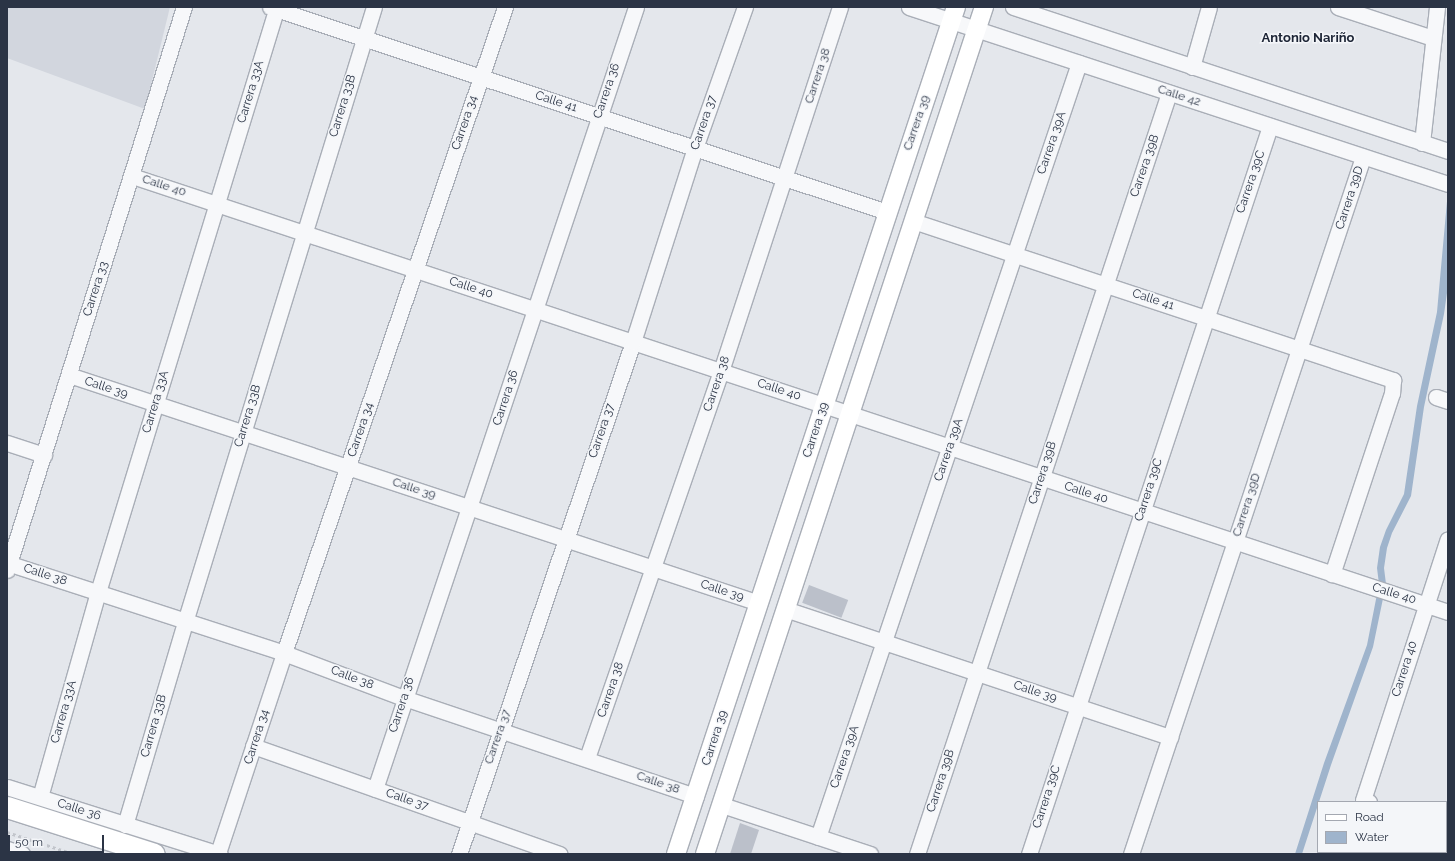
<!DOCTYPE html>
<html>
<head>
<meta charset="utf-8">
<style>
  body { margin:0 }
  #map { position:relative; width:1455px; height:861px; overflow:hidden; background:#e4e7ec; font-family:Raleway,sans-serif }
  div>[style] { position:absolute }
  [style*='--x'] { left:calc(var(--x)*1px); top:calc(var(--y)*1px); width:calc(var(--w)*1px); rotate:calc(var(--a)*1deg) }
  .built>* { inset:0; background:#d2d6de }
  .water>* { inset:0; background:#9fb4cc }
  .building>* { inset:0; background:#bbc0ca; transform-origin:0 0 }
  .path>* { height:2.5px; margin-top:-1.25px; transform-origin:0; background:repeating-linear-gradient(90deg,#c2c5cb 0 3px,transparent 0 6px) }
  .roads { filter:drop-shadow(1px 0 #a9aeb7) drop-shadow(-1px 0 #a9aeb7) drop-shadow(0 1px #a9aeb7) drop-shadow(0 -1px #a9aeb7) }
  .minor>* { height:15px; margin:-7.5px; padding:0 7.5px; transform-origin:7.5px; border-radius:7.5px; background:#f7f8fa }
  .major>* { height:18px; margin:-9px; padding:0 9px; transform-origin:9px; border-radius:9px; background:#fff }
  .highway>* { height:21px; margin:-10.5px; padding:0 10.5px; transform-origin:10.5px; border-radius:10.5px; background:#fff }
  span { translate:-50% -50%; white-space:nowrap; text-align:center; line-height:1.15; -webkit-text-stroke:3px #f4f6f9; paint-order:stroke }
  .street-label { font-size:12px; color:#2b3445 }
  .neighbourhood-label { font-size:13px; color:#1d2536; font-weight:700 }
  .frame { position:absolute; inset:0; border:8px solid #2b3445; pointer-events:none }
  .legend { position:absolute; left:1317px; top:801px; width:130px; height:52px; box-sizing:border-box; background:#f4f6f9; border:1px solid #a4a8b1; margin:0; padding:5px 7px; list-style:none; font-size:12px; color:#2b3445 }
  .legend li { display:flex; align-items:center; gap:8px; height:20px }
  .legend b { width:20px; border:1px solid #a4a8b1 }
  .scale { position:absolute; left:8px; top:835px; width:96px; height:18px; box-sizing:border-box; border:2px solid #2b3445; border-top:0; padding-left:5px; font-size:12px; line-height:14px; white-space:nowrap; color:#2b3445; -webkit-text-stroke:3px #f4f6f9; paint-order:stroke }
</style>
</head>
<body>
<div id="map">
  <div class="built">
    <i style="clip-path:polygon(7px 7px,170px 7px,145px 109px,7px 58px)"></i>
  </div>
  <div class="water">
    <i style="clip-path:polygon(1448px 190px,1448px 286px,1444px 314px,1424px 407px,1411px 496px,1392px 533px,1387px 548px,1384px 568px,1386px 584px,1373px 647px,1331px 765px,1302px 854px,1295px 854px,1324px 763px,1367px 645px,1379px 584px,1377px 568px,1380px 547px,1386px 530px,1404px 494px,1417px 406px,1437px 312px)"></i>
  </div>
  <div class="building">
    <i style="left:809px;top:585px;width:42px;height:19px;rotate:21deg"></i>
    <i style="clip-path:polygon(740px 823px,759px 830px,751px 854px,730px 854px)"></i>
  </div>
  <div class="path">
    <i style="--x:7;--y:832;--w:71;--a:18.2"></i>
  </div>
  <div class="roads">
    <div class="minor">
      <i style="--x:270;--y:7;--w:650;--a:18.38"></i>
      <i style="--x:909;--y:7;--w:567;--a:18.18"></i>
      <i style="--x:1013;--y:7;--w:458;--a:18.3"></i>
      <i style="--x:1338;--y:7;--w:100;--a:18.1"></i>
      <i style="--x:1192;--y:67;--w:62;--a:-74.2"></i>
      <i style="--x:1422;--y:143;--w:137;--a:-83.7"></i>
      <i style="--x:132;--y:176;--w:1386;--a:18.33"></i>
      <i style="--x:913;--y:221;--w:506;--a:18.33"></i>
      <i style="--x:1393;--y:380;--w:13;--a:94"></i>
      <i style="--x:1392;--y:393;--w:191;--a:108.3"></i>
      <i style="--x:69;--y:375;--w:727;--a:18.29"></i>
      <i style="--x:1436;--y:397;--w:13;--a:18"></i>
      <i style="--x:7;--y:443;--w:39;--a:18"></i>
      <i style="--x:7;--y:563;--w:291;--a:18"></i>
      <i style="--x:284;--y:653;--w:128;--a:20.6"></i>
      <i style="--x:404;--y:698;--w:308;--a:18.6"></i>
      <i style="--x:7;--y:570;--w:590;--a:-72.55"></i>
      <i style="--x:785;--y:609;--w:406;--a:18.4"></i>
      <i style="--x:253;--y:746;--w:325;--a:19.4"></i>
      <i style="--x:587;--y:758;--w:410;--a:-70.9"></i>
      <i style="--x:721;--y:371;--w:383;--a:-71.9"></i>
      <i style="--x:7;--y:787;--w:223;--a:17.5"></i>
      <i style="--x:375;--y:789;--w:824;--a:-71.54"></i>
      <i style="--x:40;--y:797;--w:213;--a:-74.2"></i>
      <i style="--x:98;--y:592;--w:612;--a:-72.99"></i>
      <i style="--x:1369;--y:802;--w:6;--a:-162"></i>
      <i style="--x:1363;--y:800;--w:274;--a:-72"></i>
      <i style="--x:722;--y:805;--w:156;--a:18.3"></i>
      <i style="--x:125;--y:825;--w:212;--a:-73.5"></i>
      <i style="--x:185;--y:622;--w:643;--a:-72.92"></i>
      <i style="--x:1446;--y:828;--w:2;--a:27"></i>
      <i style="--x:818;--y:837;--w:817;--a:-71.37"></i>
      <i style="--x:1446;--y:848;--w:5;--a:-68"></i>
      <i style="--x:7;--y:849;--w:16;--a:18"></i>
      <i style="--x:218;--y:853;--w:211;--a:-71.7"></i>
      <i style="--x:284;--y:653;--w:683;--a:-71.11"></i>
      <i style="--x:459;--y:854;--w:541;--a:-71.23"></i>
      <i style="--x:633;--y:342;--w:204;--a:-72.3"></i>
      <i style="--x:695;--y:148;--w:150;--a:-70.5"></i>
      <i style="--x:917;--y:854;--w:802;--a:-71.68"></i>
      <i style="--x:1029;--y:854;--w:767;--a:-71.68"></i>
      <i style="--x:1131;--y:854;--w:735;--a:-71.59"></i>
    </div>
    <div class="major">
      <i style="--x:676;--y:854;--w:892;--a:-71.71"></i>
      <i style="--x:705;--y:854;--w:892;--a:-71.77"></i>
    </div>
    <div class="highway">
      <i style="--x:7;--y:807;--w:154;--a:17.7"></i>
    </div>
  </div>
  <div class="street-label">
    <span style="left:818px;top:76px;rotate:-72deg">Carrera 38</span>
    <span style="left:607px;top:91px;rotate:-71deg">Carrera 36</span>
    <span style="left:251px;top:92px;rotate:-73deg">Carrera 33A</span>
    <span style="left:1179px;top:96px;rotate:18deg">Calle 42</span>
    <span style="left:556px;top:102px;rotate:18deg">Calle 41</span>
    <span style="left:343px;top:106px;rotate:-73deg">Carrera 33B</span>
    <span style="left:465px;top:123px;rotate:-71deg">Carrera 34</span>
    <span style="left:704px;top:123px;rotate:-71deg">Carrera 37</span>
    <span style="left:917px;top:123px;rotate:-71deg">Carrera 39</span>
    <span style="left:1052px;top:143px;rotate:-71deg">Carrera 39A</span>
    <span style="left:1145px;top:166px;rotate:-71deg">Carrera 39B</span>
    <span style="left:1251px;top:182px;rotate:-71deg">Carrera 39C</span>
    <span style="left:164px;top:186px;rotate:18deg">Calle 40</span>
    <span style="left:1350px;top:198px;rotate:-72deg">Carrera 39D</span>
    <span style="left:471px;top:288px;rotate:18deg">Calle 40</span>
    <span style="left:96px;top:289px;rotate:-72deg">Carrera 33</span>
    <span style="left:1153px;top:300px;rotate:18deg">Calle 41</span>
    <span style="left:717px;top:384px;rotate:-71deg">Carrera 38</span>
    <span style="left:106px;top:388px;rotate:18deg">Calle 39</span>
    <span style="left:779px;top:390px;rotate:18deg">Calle 40</span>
    <span style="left:506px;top:398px;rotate:-72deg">Carrera 36</span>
    <span style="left:156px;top:402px;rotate:-73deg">Carrera 33A</span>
    <span style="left:248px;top:416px;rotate:-73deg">Carrera 33B</span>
    <span style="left:361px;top:430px;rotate:-71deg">Carrera 34</span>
    <span style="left:816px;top:430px;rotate:-72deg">Carrera 39</span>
    <span style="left:602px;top:431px;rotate:-71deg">Carrera 37</span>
    <span style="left:949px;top:450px;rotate:-71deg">Carrera 39A</span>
    <span style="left:1043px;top:473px;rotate:-72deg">Carrera 39B</span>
    <span style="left:414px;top:489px;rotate:18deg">Calle 39</span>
    <span style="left:1149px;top:490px;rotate:-72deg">Carrera 39C</span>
    <span style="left:1086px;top:493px;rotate:18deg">Calle 40</span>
    <span style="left:1247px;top:505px;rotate:-72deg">Carrera 39D</span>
    <span style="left:45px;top:575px;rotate:18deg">Calle 38</span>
    <span style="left:722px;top:591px;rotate:18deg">Calle 39</span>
    <span style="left:1394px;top:594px;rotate:17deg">Calle 40</span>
    <span style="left:1405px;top:669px;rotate:-72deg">Carrera 40</span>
    <span style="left:352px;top:678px;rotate:21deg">Calle 38</span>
    <span style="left:611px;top:690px;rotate:-71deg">Carrera 38</span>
    <span style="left:1035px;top:692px;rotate:18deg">Calle 39</span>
    <span style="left:402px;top:705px;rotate:-72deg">Carrera 36</span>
    <span style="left:64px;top:712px;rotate:-74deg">Carrera 33A</span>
    <span style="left:154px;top:726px;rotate:-74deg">Carrera 33B</span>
    <span style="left:257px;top:737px;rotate:-72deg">Carrera 34</span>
    <span style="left:498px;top:737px;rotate:-71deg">Carrera 37</span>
    <span style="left:715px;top:738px;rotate:-72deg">Carrera 39</span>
    <span style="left:845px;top:757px;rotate:-71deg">Carrera 39A</span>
    <span style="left:941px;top:781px;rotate:-72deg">Carrera 39B</span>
    <span style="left:658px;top:783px;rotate:19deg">Calle 38</span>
    <span style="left:1047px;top:797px;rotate:-72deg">Carrera 39C</span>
    <span style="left:407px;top:800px;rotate:19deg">Calle 37</span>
    <span style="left:79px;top:810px;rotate:18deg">Calle 36</span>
  </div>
  <div class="neighbourhood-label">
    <span style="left:1308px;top:38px">Antonio Nariño</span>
  </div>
  <div class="frame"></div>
  <ul class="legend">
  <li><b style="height:5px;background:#fff"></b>Road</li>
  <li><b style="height:11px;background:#9fb4cc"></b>Water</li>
  </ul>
  <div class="scale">50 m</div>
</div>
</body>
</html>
